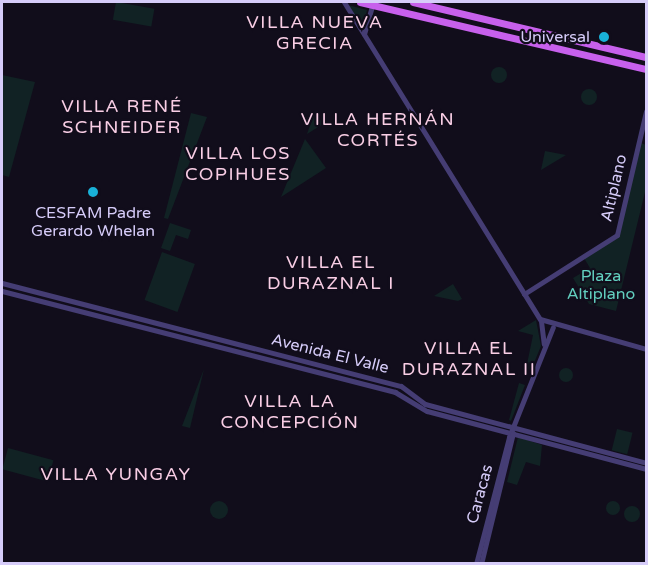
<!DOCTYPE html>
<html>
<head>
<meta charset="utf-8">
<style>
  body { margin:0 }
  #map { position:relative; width:648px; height:565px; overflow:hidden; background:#110d1b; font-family:"Varela Round",sans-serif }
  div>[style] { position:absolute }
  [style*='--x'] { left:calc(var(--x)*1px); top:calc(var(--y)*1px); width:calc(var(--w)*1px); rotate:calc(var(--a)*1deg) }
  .green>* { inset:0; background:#112224; transform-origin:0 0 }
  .round { border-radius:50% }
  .minor>* { height:5px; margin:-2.5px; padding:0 2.5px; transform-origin:2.5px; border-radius:2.5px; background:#453d74 }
  .major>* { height:7px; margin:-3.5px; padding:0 3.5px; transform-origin:3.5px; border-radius:3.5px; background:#c760ec }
  .dots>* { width:16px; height:16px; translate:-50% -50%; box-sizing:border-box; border:3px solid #110d1b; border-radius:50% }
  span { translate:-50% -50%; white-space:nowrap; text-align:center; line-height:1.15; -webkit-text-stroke:4.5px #110d1b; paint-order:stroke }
  .poi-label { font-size:16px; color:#d6ccf9 }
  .right { translate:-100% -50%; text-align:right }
  .street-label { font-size:16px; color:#d6ccf9 }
  .park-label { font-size:16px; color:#62cfbf }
  .neighbourhood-label { font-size:18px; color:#f9cee5; letter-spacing:1.5px }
  .frame { position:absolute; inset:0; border:3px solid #d6ccf9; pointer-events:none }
</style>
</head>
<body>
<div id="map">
  <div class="green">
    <i style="left:116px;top:2px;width:39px;height:18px;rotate:10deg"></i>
    <i style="clip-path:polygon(348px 5px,367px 10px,363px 27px)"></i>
    <i class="round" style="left:491px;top:67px;width:16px;height:16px"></i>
    <i style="clip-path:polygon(2px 75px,35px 82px,9px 177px,2px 175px)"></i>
    <i class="round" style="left:581px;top:89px;width:16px;height:16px"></i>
    <i style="clip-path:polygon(315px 111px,323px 124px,307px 134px)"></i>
    <i style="clip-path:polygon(191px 113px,207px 117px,168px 219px,164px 218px)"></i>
    <i style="clip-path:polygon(305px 139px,326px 168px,281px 197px)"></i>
    <i style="clip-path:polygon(641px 143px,646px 145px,646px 188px,616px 311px,589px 304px,573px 278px,590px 268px,584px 258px,618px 237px)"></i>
    <i style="clip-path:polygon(545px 151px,566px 155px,541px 170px)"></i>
    <i style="clip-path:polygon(170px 223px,191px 230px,188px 239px,176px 235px,170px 251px,161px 248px)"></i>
    <i style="left:162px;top:252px;width:35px;height:51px;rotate:20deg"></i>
    <i style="clip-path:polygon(453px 284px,462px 299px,458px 301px,434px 296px)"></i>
    <i style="clip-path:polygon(536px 320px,541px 346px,531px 370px,526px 369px,533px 335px,518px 331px)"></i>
    <i class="round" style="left:559px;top:368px;width:14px;height:14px"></i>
    <i style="clip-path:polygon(204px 369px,190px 428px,182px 426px)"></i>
    <i style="clip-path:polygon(519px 383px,525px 385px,511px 421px,509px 420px)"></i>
    <i style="left:617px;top:429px;width:16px;height:22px;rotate:14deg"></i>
    <i style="clip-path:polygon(518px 437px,542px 445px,540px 466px,526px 462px,517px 485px,507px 482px)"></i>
    <i style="left:8px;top:448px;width:47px;height:22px;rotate:15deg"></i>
    <i class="round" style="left:210px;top:501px;width:18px;height:18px"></i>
    <i class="round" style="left:606px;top:501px;width:14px;height:14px"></i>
    <i class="round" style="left:624px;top:506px;width:16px;height:16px"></i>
  </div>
  <div class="minor">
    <i style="--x:344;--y:2;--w:373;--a:58.3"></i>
    <i style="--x:540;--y:319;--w:110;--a:15.8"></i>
    <i style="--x:364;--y:34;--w:33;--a:-74"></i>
    <i style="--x:2;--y:283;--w:412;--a:14.5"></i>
    <i style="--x:401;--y:386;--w:30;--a:37"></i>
    <i style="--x:425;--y:404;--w:229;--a:14.9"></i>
    <i style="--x:2;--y:291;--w:406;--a:14.4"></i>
    <i style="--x:395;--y:392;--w:37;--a:31"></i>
    <i style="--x:427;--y:411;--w:227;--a:14.8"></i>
    <i style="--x:524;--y:294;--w:110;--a:-32.4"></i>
    <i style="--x:617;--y:235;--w:127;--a:-76.8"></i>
    <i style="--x:541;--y:321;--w:23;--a:83"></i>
    <i style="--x:476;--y:564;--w:131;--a:-75.4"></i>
    <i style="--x:509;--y:437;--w:118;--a:-68.2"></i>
    <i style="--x:481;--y:564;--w:135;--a:-76.3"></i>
  </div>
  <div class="major">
    <i style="--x:360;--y:2;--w:294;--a:13.2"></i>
    <i style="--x:413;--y:2;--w:239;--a:13.3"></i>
  </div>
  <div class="dots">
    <i style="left:604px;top:37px;background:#19b1d8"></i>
    <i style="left:93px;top:192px;background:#19b1d8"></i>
  </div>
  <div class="poi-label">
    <span class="right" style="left:590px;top:37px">Universal</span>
    <span style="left:93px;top:222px">CESFAM Padre<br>Gerardo Whelan</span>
  </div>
  <div class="street-label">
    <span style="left:614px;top:188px;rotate:-77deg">Altiplano</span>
    <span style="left:330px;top:354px;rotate:14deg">Avenida El Valle</span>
    <span style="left:480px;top:494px;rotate:-75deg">Caracas</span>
  </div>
  <div class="park-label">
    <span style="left:601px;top:285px">Plaza<br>Altiplano</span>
  </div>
  <div class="neighbourhood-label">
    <span style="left:315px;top:33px">VILLA NUEVA<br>GRECIA</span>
    <span style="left:122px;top:117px">VILLA RENÉ<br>SCHNEIDER</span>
    <span style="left:378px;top:130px">VILLA HERNÁN<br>CORTÉS</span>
    <span style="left:238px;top:164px">VILLA LOS<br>COPIHUES</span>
    <span style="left:331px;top:273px">VILLA EL<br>DURAZNAL I</span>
    <span style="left:469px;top:359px">VILLA EL<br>DURAZNAL II</span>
    <span style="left:290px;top:412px">VILLA LA<br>CONCEPCIÓN</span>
    <span style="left:116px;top:474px">VILLA YUNGAY</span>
  </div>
  <div class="frame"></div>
</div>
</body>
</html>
